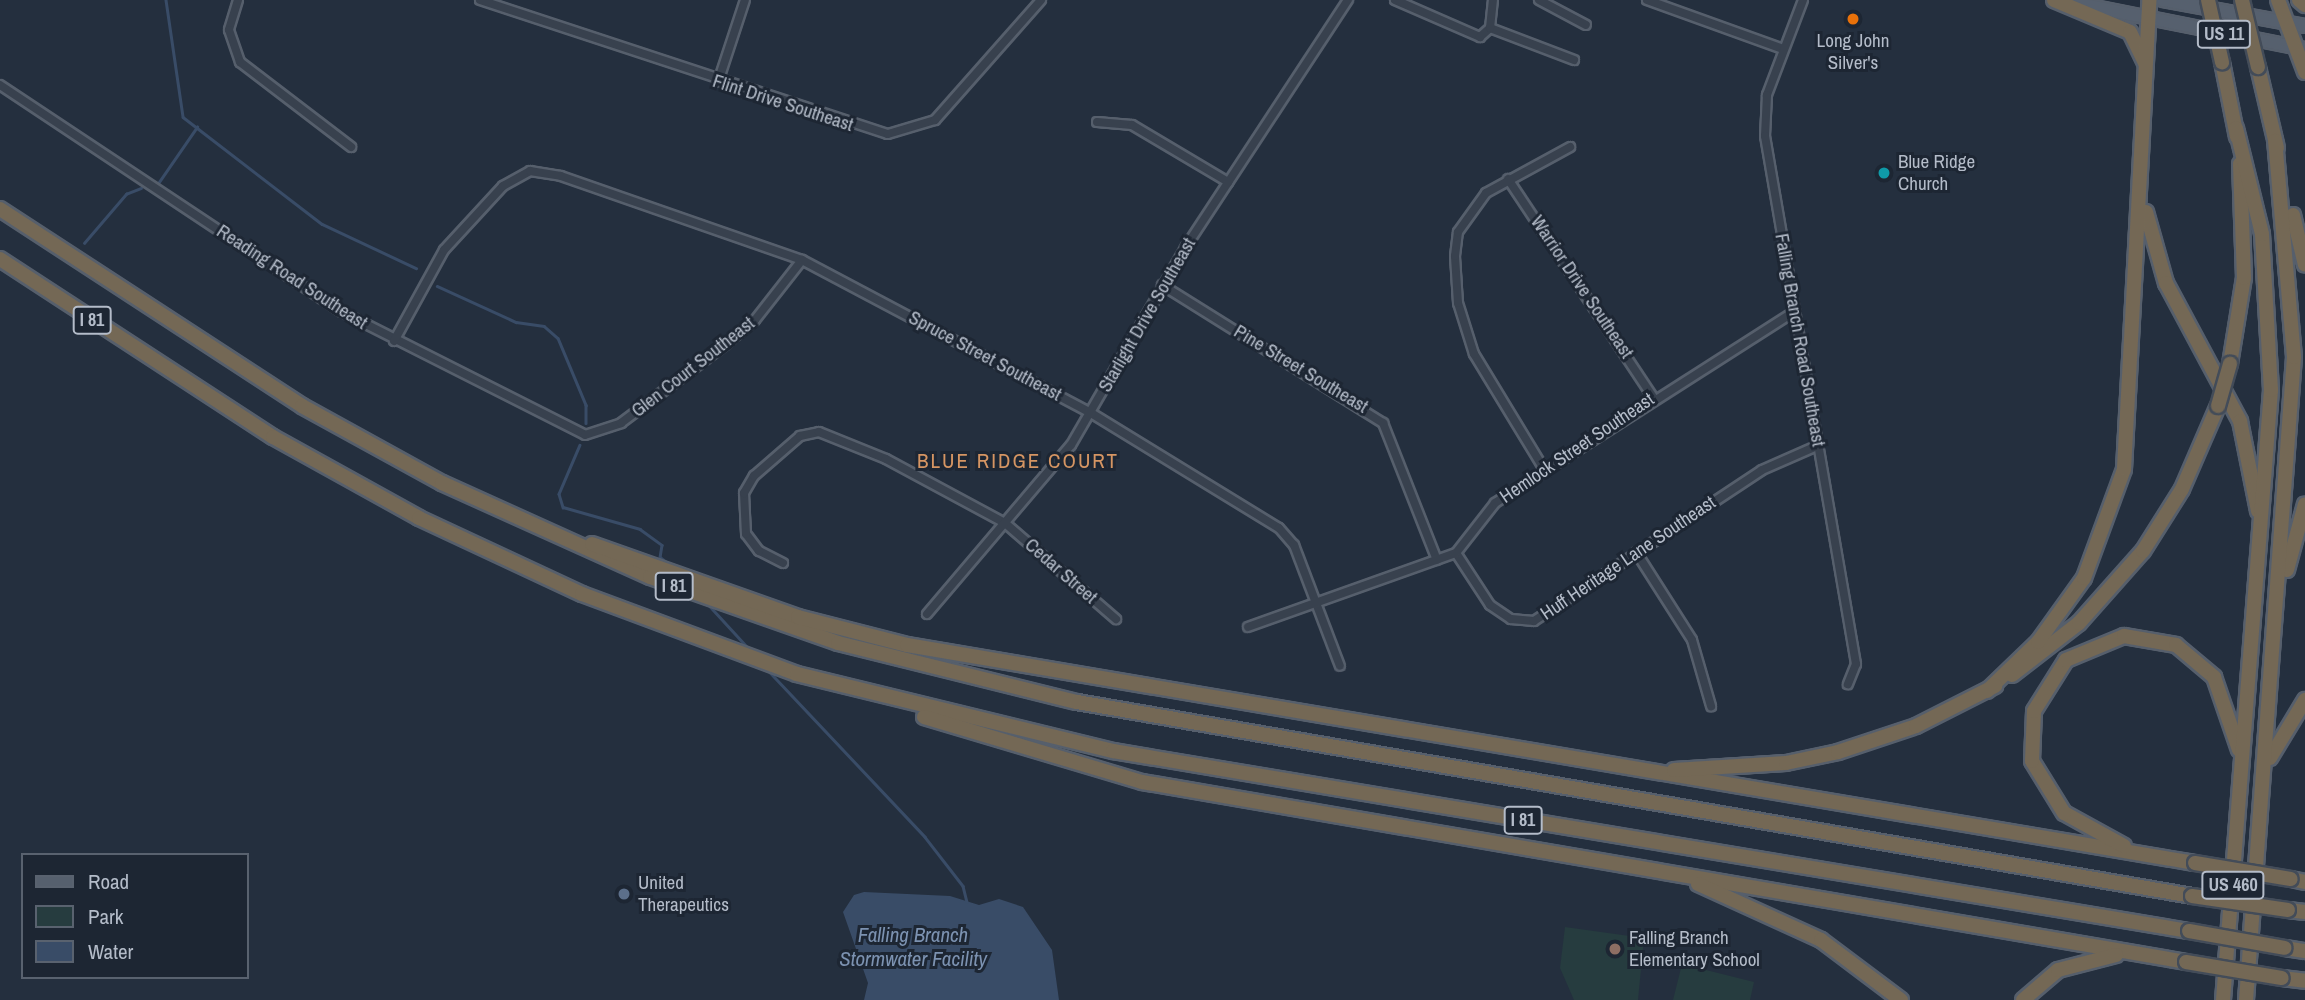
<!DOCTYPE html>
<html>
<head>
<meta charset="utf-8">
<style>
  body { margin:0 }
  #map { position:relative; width:2305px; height:1000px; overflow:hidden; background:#242f3e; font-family:"Archivo Narrow",sans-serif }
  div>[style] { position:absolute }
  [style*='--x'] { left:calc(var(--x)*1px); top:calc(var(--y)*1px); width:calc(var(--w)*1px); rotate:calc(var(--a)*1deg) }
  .green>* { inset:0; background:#263c3f }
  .water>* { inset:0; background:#394c67 }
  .stream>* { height:2.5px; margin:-1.25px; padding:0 1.25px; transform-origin:1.25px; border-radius:1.25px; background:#394c67 }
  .roads { filter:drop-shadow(2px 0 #565f6c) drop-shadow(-2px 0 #565f6c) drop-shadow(0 2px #565f6c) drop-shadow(0 -2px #565f6c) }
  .minor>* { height:8px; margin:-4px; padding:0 4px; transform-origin:4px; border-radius:4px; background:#38414e }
  .primary>* { height:12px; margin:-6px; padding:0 6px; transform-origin:6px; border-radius:6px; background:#56606e }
  .motorway>* { height:14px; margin:-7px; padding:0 7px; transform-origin:7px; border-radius:7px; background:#746855 }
  .bridges { filter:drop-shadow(2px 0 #434c59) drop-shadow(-2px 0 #434c59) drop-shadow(0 2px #434c59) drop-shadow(0 -2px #434c59) }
  .motorway-bridge>* { height:14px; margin:-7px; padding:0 7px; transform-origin:7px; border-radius:7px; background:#746855 }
  .dots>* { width:19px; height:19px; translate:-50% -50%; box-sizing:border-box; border:4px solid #1d2633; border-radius:50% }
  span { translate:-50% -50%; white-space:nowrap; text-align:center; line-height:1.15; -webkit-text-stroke:6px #1d2633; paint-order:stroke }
  .shield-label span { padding:2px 5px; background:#1d2633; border:2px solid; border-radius:5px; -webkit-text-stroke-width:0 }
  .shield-label { font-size:18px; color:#b4bcc9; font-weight:700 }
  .poi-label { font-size:19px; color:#b4bcc9 }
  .left { translate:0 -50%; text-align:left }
  .street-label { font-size:19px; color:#b4bcc9 }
  .neighbourhood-label { font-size:21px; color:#d59563; letter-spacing:2px }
  .water-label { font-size:21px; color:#7c92b1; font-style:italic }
  .legend { position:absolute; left:21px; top:853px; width:228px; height:126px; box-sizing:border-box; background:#1d2633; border:2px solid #59626f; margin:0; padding:9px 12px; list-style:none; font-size:21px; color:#b4bcc9 }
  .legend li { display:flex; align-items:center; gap:14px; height:35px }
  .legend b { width:35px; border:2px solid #59626f }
</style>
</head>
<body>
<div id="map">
  <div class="green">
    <i style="clip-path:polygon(1565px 927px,1644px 938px,1638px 1000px,1574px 1000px,1560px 968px)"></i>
    <i style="clip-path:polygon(1682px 964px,1754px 982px,1750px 1000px,1673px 1000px)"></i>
  </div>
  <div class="water">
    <i style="clip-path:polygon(864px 892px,950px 896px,979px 905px,999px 899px,1023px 907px,1052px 950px,1059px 1000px,864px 1000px,868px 983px,843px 912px,854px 895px)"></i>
  </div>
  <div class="stream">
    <i style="--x:166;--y:0;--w:118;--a:81.7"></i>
    <i style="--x:183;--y:117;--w:175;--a:37.6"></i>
    <i style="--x:322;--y:224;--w:104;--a:25.1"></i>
    <i style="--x:159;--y:182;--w:67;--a:-55.4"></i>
    <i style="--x:84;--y:243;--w:65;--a:-49.4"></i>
    <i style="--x:126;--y:194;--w:16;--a:-22"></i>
    <i style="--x:437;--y:286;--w:87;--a:24.5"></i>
    <i style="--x:516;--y:322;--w:28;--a:8"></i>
    <i style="--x:544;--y:326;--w:18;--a:41"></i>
    <i style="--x:558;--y:338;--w:73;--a:67.3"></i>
    <i style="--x:586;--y:405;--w:18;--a:90"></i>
    <i style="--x:580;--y:445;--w:53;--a:113.2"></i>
    <i style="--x:559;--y:494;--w:14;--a:73"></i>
    <i style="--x:563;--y:507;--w:80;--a:15.9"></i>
    <i style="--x:640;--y:529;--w:27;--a:36"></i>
    <i style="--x:662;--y:545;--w:12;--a:99"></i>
    <i style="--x:660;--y:557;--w:11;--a:38"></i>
    <i style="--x:707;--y:603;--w:64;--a:47.5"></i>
    <i style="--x:766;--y:668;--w:232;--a:46.7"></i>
    <i style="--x:925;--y:837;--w:62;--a:52.2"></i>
    <i style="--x:963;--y:886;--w:16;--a:76"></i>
  </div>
  <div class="roads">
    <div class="minor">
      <i style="--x:238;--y:0;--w:31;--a:107"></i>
      <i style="--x:229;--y:30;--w:34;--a:71"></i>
      <i style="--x:240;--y:62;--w:140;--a:37.4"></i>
      <i style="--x:480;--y:0;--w:429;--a:18.2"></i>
      <i style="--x:888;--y:134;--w:49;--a:-16.6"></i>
      <i style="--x:935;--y:120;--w:160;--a:-48.5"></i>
      <i style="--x:1395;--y:0;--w:93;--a:23.5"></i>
      <i style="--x:1480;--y:37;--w:13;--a:-42"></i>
      <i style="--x:1490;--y:28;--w:90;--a:20.9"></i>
      <i style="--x:1539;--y:0;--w:53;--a:28"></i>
      <i style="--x:1647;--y:0;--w:145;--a:19.8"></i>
      <i style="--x:1803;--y:0;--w:102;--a:110.8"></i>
      <i style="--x:1767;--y:95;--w:41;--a:92.8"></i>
      <i style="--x:1765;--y:136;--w:536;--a:80.22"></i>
      <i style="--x:1856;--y:664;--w:22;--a:112"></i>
      <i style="--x:1490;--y:28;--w:28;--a:-84"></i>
      <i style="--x:718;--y:82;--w:86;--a:-71.8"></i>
      <i style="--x:0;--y:85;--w:410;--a:33.6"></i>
      <i style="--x:342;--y:312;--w:272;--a:26.8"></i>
      <i style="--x:585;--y:435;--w:38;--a:-18"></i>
      <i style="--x:621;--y:423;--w:130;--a:-36.9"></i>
      <i style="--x:725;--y:345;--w:39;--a:-40"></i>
      <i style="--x:755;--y:320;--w:76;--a:-51.9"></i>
      <i style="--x:1097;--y:122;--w:35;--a:5"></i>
      <i style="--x:1132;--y:125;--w:112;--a:30.7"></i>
      <i style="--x:1508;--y:179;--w:262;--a:56.4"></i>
      <i style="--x:1162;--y:285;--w:261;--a:32"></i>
      <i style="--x:1383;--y:423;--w:147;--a:68.5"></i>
      <i style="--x:394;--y:341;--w:104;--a:-61.2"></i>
      <i style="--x:444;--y:250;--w:87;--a:-47.3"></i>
      <i style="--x:503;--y:186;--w:31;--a:-29"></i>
      <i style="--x:530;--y:171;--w:31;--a:9"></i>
      <i style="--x:561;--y:176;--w:255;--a:19.2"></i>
      <i style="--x:802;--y:260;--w:327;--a:27.9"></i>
      <i style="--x:1091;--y:413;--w:220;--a:31.5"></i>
      <i style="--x:1279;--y:528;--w:23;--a:49"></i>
      <i style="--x:1294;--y:545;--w:129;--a:69.2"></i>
      <i style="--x:1544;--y:469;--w:135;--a:-121.3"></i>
      <i style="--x:1474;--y:354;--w:53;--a:-107.4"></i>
      <i style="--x:1458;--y:303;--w:47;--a:-93.7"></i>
      <i style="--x:1455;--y:256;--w:24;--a:-83"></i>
      <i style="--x:1458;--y:232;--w:48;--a:-54.3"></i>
      <i style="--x:1486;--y:193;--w:96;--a:-28.7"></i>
      <i style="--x:1636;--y:552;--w:104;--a:57.5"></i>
      <i style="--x:1692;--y:640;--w:69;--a:73.9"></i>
      <i style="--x:1456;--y:553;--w:62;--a:56.8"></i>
      <i style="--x:1490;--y:605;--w:25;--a:34"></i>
      <i style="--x:1511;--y:619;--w:23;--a:5"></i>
      <i style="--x:1534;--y:621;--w:273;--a:-33.5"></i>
      <i style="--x:1762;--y:470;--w:62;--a:-23.7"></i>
      <i style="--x:783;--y:563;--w:27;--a:-153"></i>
      <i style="--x:759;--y:551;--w:21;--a:-127"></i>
      <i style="--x:746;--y:534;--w:41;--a:-92.8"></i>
      <i style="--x:744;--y:493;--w:20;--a:-60"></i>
      <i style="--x:754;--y:476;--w:61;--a:-41"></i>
      <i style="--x:800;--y:436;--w:19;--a:-12"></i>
      <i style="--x:819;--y:432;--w:72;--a:21.9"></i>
      <i style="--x:886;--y:459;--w:135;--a:28.3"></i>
      <i style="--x:1005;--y:523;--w:147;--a:40.9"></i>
      <i style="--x:927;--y:614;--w:222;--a:-49.6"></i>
      <i style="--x:1071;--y:445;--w:228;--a:-59.9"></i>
      <i style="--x:1185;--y:248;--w:297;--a:-56.7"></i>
      <i style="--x:1248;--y:627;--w:221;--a:-19.6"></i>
      <i style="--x:1456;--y:553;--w:63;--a:-52"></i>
      <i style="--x:1495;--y:503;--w:356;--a:-32.6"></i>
    </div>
    <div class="primary">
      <i style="--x:2163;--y:0;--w:144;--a:10.4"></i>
      <i style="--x:2069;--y:2;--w:241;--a:11.3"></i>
    </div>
    <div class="motorway">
      <i style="--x:2054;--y:0;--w:82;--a:22.8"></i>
      <i style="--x:2130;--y:32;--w:34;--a:64"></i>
      <i style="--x:2278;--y:0;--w:77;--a:69.4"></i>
      <i style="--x:2299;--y:0;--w:8;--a:40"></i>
      <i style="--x:2222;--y:62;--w:76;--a:78.7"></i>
      <i style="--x:2258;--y:67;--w:83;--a:76.8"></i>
      <i style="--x:0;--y:209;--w:361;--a:33.1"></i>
      <i style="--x:302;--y:406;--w:160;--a:28.8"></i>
      <i style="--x:442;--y:483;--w:228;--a:24.3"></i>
      <i style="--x:650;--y:577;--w:199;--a:19.3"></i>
      <i style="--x:838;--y:643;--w:246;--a:13.9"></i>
      <i style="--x:1077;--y:702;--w:1132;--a:9.87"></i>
      <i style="--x:2146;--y:212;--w:74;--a:74.3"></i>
      <i style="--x:2166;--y:283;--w:157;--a:61.8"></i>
      <i style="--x:2240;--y:421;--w:92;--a:78.7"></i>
      <i style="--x:2293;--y:215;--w:51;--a:76.5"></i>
      <i style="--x:0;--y:259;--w:326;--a:33.1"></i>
      <i style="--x:273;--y:437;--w:167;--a:29"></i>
      <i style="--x:419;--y:518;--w:180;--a:25"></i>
      <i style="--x:582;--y:594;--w:229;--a:20.4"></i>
      <i style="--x:797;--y:674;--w:325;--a:13.7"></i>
      <i style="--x:1113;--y:751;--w:1091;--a:9.5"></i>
      <i style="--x:2230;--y:364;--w:87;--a:-80.8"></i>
      <i style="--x:2244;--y:278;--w:114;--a:-92"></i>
      <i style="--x:592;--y:544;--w:219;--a:19.5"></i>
      <i style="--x:798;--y:617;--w:113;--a:14.4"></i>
      <i style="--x:907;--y:645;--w:1306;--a:9.61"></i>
      <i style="--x:2287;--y:570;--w:68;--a:-74.7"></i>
      <i style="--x:2012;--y:675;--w:85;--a:-37.8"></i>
      <i style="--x:2079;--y:623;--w:96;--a:-48.4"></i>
      <i style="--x:2143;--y:551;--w:73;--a:-57.8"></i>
      <i style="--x:2182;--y:489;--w:90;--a:-66.6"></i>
      <i style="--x:1987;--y:691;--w:71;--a:-43.9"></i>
      <i style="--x:2038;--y:642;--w:79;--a:-54.3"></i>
      <i style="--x:2084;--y:578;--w:116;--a:-69.8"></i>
      <i style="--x:2124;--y:469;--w:470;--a:-86.9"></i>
      <i style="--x:924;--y:717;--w:227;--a:16.6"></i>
      <i style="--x:1142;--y:782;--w:1059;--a:9.78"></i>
      <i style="--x:2270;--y:758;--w:68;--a:-58.9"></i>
      <i style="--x:1674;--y:770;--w:112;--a:-3.6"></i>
      <i style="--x:1786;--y:763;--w:53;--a:-11.9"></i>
      <i style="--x:1838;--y:752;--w:82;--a:-18.4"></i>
      <i style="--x:1916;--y:726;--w:89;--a:-26.9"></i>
      <i style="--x:2124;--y:846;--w:68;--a:-151.2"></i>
      <i style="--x:2064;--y:813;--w:61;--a:-121.6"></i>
      <i style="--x:2032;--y:761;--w:50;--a:-87.7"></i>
      <i style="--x:2034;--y:711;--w:60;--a:-57.9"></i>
      <i style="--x:2066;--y:660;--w:63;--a:-22.5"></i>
      <i style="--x:2124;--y:636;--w:53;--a:9.8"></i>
      <i style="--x:2176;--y:645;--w:50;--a:40.1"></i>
      <i style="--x:2214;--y:677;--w:77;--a:71.1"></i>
      <i style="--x:2291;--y:879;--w:14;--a:12"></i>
      <i style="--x:1698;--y:884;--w:135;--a:24.5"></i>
      <i style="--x:1821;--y:940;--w:100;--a:36.9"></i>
      <i style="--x:2288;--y:910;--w:17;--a:7"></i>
      <i style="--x:2285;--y:948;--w:20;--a:9"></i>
      <i style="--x:2282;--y:978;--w:23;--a:7"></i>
      <i style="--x:2023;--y:1000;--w:46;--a:-40.6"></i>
      <i style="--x:2058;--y:970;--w:60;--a:-14.5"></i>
      <i style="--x:2223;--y:1000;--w:612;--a:-85.5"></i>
      <i style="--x:2271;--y:390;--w:156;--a:-93.3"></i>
      <i style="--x:2262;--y:234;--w:109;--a:-103.8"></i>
      <i style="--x:2246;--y:1000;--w:645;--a:-85.73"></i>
      <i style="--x:2294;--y:357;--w:217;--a:-95"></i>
    </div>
  </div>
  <div class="bridges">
    <div class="motorway-bridge">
      <i style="--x:2208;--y:0;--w:64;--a:77.3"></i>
      <i style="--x:2242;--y:0;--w:69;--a:76.6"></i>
      <i style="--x:2218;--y:406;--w:44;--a:-74.1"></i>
      <i style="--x:2195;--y:863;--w:97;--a:9.5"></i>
      <i style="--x:2192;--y:896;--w:97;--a:8.3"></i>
      <i style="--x:2189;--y:931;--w:97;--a:10"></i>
      <i style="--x:2186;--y:962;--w:97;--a:9.5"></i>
    </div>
  </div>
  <div class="dots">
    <i style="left:1853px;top:19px;background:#e8710a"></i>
    <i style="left:1884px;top:173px;background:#0f9aa8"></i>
    <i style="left:624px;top:894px;background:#5c6f8a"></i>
    <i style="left:1615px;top:949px;background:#8d6e63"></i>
  </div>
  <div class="shield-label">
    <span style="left:2224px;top:34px">US 11</span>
    <span style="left:92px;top:320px">I 81</span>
    <span style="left:674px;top:586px">I 81</span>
    <span style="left:1523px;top:820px">I 81</span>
    <span style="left:2233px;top:885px">US 460</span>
  </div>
  <div class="poi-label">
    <span style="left:1853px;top:52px">Long John<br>Silver's</span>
    <span class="left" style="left:1898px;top:173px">Blue Ridge<br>Church</span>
    <span class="left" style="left:638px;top:894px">United<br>Therapeutics</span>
    <span class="left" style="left:1629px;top:949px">Falling Branch<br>Elementary School</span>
  </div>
  <div class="street-label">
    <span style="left:783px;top:103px;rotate:18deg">Flint Drive Southeast</span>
    <span style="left:292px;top:277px;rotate:33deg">Reading Road Southeast</span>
    <span style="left:1582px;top:287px;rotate:56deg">Warrior Drive Southeast</span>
    <span style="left:1147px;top:315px;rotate:-60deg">Starlight Drive Southeast</span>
    <span style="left:1800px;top:340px;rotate:80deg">Falling Branch Road Southeast</span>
    <span style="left:985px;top:356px;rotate:28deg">Spruce Street Southeast</span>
    <span style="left:693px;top:367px;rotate:-38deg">Glen Court Southeast</span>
    <span style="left:1301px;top:369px;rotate:31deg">Pine Street Southeast</span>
    <span style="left:1577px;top:448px;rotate:-34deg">Hemlock Street Southeast</span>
    <span style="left:1628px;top:558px;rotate:-34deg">Huff Heritage Lane Southeast</span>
    <span style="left:1061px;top:571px;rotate:41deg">Cedar Street</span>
  </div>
  <div class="neighbourhood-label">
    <span style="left:1018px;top:461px">BLUE RIDGE COURT</span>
  </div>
  <div class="water-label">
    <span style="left:913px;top:947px">Falling Branch<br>Stormwater Facility</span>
  </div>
  <ul class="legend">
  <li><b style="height:9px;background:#56606e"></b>Road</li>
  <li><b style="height:19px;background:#263c3f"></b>Park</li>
  <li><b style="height:19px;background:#394c67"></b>Water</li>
  </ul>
</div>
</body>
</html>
